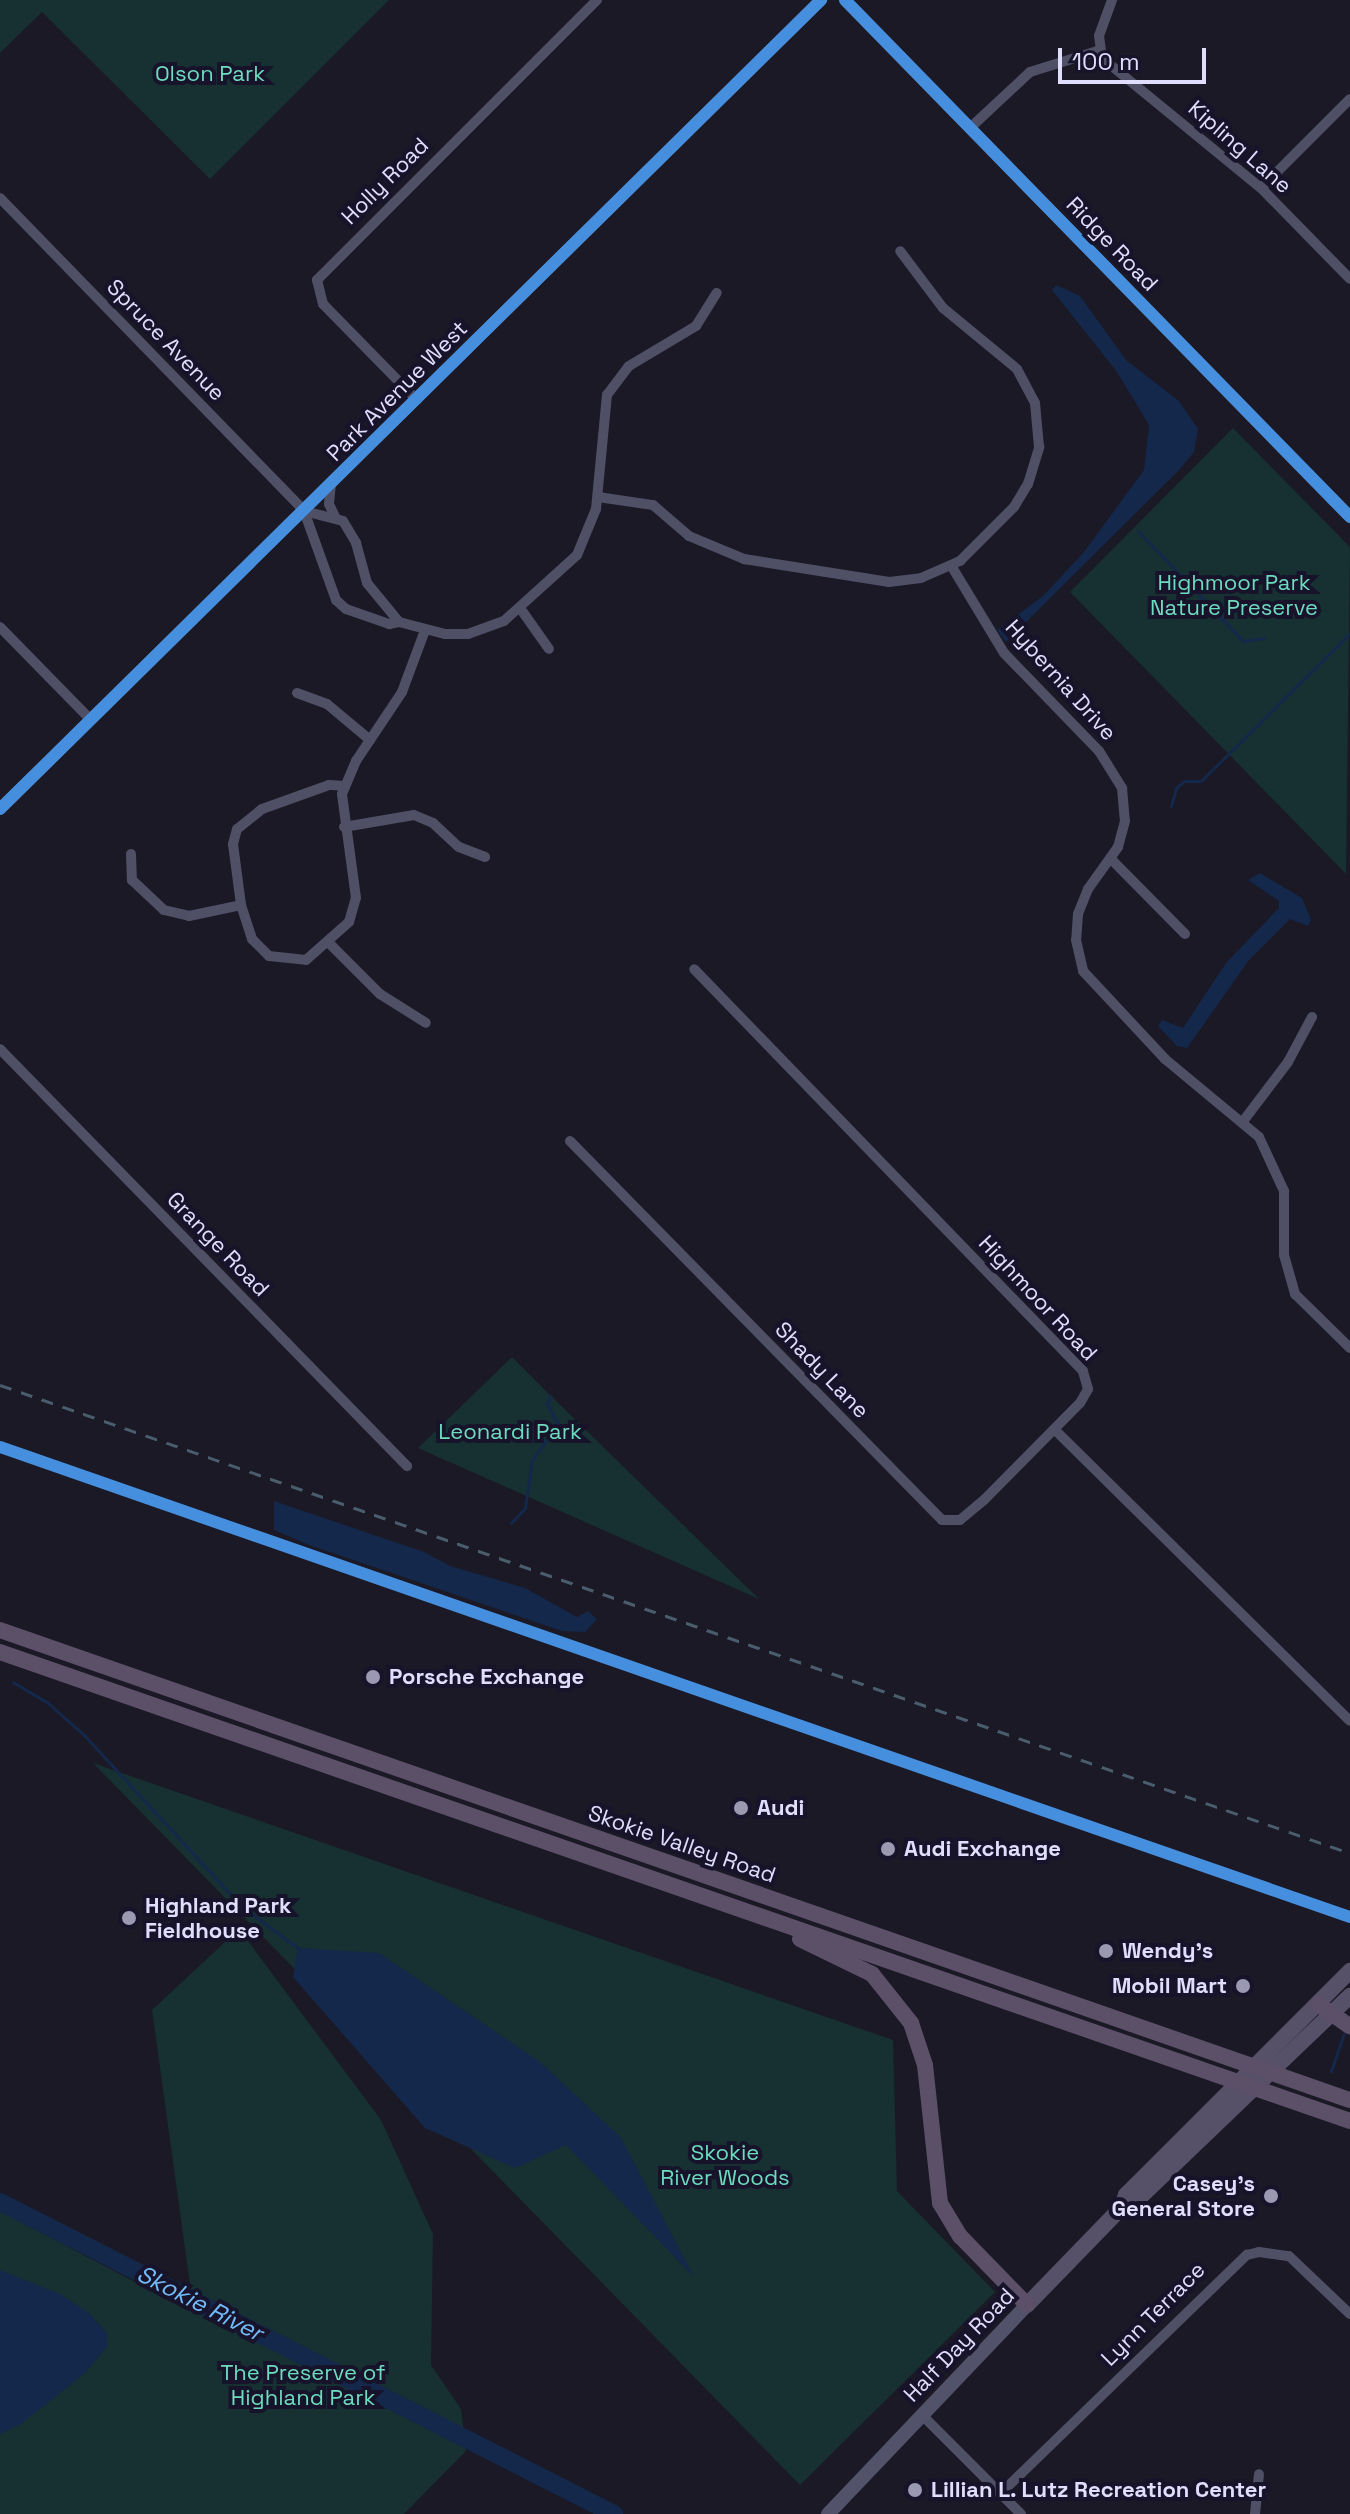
<!DOCTYPE html>
<html>
<head>
<meta charset="utf-8">
<style>
  body { margin:0 }
  #map { position:relative; width:1350px; height:2514px; overflow:hidden; background:#1a1925; font-family:"Space Grotesk",sans-serif }
  div>[style] { position:absolute }
  [style*='--x'] { left:calc(var(--x)*1px); top:calc(var(--y)*1px); width:calc(var(--w)*1px); rotate:calc(var(--a)*1deg) }
  .green>* { inset:0; background:#173031 }
  .water>* { inset:0; background:#14284b }
  .stream>* { height:3px; margin:-1.5px; padding:0 1.5px; transform-origin:1.5px; border-radius:1.5px; background:#14284b }
  .river>* { height:18px; margin:-9px; padding:0 9px; transform-origin:9px; border-radius:9px; background:#14284b }
  .minor>* { height:10px; margin:-5px; padding:0 5px; transform-origin:5px; border-radius:5px; background:#4f4f65 }
  .tertiary>* { height:12px; margin:-6px; padding:0 6px; transform-origin:6px; border-radius:6px; background:#4f4f65 }
  .secondary>* { height:14px; margin:-7px; padding:0 7px; transform-origin:7px; border-radius:7px; background:#53526b }
  .primary>* { height:16px; margin:-8px; padding:0 8px; transform-origin:8px; border-radius:8px; background:#575069 }
  .trunk>* { height:16px; margin:-8px; padding:0 8px; transform-origin:8px; border-radius:8px; background:#5c5068 }
  .rail>* { height:3px; margin-top:-1.5px; transform-origin:0; background:repeating-linear-gradient(90deg,#495d6c 0 12px,transparent 0 22px) }
  .cycleway>* { height:12px; margin:-6px; padding:0 6px; transform-origin:6px; border-radius:6px; background:#468fdf }
  .dots>* { width:22px; height:22px; translate:-50% -50%; box-sizing:border-box; border:4px solid #17132b; border-radius:50% }
  span { translate:-50% -50%; white-space:nowrap; text-align:center; line-height:1.15; -webkit-text-stroke:8px #17132b; paint-order:stroke }
  .park-label { font-size:22px; color:#6ddbbe }
  .street-label { font-size:22px; color:#e1defd }
  .poi-label { font-size:22px; color:#e1defd; font-weight:700 }
  .left { translate:0 -50%; text-align:left }
  .right { translate:-100% -50%; text-align:right }
  .water-label { font-size:24px; color:#72bbf7; font-style:italic }
  .scale { position:absolute; left:1058px; top:48px; width:148px; height:36px; box-sizing:border-box; border:4px solid #e1defd; border-top:0; padding-left:10px; font-size:24px; line-height:28px; white-space:nowrap; color:#e1defd; -webkit-text-stroke:6px #17132b; paint-order:stroke }
</style>
</head>
<body>
<div id="map">
  <div class="green">
    <i style="clip-path:polygon(0 0,389px 0,210px 179px,42px 12px,0 53px)"></i>
    <i style="clip-path:polygon(1233px 428px,1350px 547px,1346px 874px,1070px 592px)"></i>
    <i style="clip-path:polygon(512px 1357px,551px 1396px,759px 1599px,418px 1448px)"></i>
    <i style="clip-path:polygon(93px 1763px,893px 2040px,897px 2191px,995px 2292px,800px 2485px)"></i>
    <i style="clip-path:polygon(239px 1929px,381px 2120px,433px 2234px,431px 2365px,461px 2409px,466px 2451px,404px 2514px,0 2514px,0 2211px,194px 2313px,152px 2010px)"></i>
  </div>
  <div class="water">
    <i style="clip-path:polygon(1056px 285px,1080px 296px,1126px 360px,1179px 401px,1198px 429px,1194px 452px,1179px 470px,1006px 642px,997px 630px,1043px 596px,1084px 552px,1144px 470px,1149px 425px,1117px 372px,1052px 290px)"></i>
    <i style="clip-path:polygon(1260px 873px,1302px 898px,1311px 920px,1308px 926px,1290px 919px,1249px 960px,1187px 1048px,1177px 1046px,1158px 1026px,1162px 1020px,1183px 1028px,1226px 963px,1279px 908px,1279px 901px,1248px 880px)"></i>
    <i style="clip-path:polygon(274px 1501px,424px 1552px,450px 1566px,525px 1588px,577px 1617px,588px 1611px,597px 1619px,585px 1632px,562px 1631px,309px 1545px,274px 1530px)"></i>
    <i style="clip-path:polygon(298px 1948px,379px 1953px,540px 2062px,621px 2138px,694px 2277px,566px 2145px,515px 2168px,425px 2128px,293px 1977px)"></i>
    <i style="clip-path:polygon(0 2270px,60px 2294px,89px 2313px,107px 2333px,107px 2347px,85px 2373px,21px 2424px,0 2434px)"></i>
  </div>
  <div class="stream">
    <i style="--x:1138;--y:531;--w:152;--a:46.3"></i>
    <i style="--x:1243;--y:641;--w:21;--a:-8"></i>
    <i style="--x:1171;--y:806;--w:19;--a:-74"></i>
    <i style="--x:1176;--y:788;--w:11;--a:-41"></i>
    <i style="--x:1184;--y:781;--w:17;--a:0"></i>
    <i style="--x:1201;--y:781;--w:210;--a:-44.8"></i>
    <i style="--x:511;--y:1523;--w:21;--a:-47"></i>
    <i style="--x:525;--y:1508;--w:49;--a:-81.7"></i>
    <i style="--x:532;--y:1460;--w:44;--a:-54.2"></i>
    <i style="--x:558;--y:1424;--w:23;--a:-119"></i>
    <i style="--x:547;--y:1404;--w:9;--a:-63"></i>
    <i style="--x:13;--y:1682;--w:41;--a:31"></i>
    <i style="--x:48;--y:1703;--w:48;--a:41.6"></i>
    <i style="--x:84;--y:1735;--w:234;--a:47.4"></i>
    <i style="--x:242;--y:1907;--w:69;--a:36.2"></i>
    <i style="--x:1331;--y:2071;--w:39;--a:-71"></i>
  </div>
  <div class="river">
    <i style="--x:0;--y:2202;--w:689;--a:26.94"></i>
  </div>
  <div class="minor">
    <i style="--x:1112;--y:0;--w:38;--a:110"></i>
    <i style="--x:1099;--y:36;--w:22;--a:82"></i>
    <i style="--x:1102;--y:58;--w:205;--a:39.3"></i>
    <i style="--x:1261;--y:188;--w:127;--a:45.6"></i>
    <i style="--x:970;--y:128;--w:82;--a:-43"></i>
    <i style="--x:1030;--y:72;--w:73;--a:-17.4"></i>
    <i style="--x:1261;--y:188;--w:126;--a:-45"></i>
    <i style="--x:0;--y:198;--w:436;--a:45.8"></i>
    <i style="--x:304;--y:511;--w:95;--a:70.2"></i>
    <i style="--x:336;--y:600;--w:13;--a:42"></i>
    <i style="--x:346;--y:609;--w:46;--a:19.2"></i>
    <i style="--x:389;--y:624;--w:10;--a:-11"></i>
    <i style="--x:399;--y:622;--w:48;--a:14.6"></i>
    <i style="--x:445;--y:634;--w:23;--a:0"></i>
    <i style="--x:468;--y:634;--w:38;--a:-20"></i>
    <i style="--x:504;--y:621;--w:98;--a:-42.1"></i>
    <i style="--x:577;--y:555;--w:50;--a:-67.6"></i>
    <i style="--x:596;--y:509;--w:115;--a:-84.5"></i>
    <i style="--x:607;--y:395;--w:36;--a:-53"></i>
    <i style="--x:629;--y:366;--w:78;--a:-30.8"></i>
    <i style="--x:696;--y:326;--w:39;--a:-58"></i>
    <i style="--x:417;--y:400;--w:134;--a:-134.4"></i>
    <i style="--x:323;--y:304;--w:25;--a:-104"></i>
    <i style="--x:317;--y:280;--w:396;--a:-45"></i>
    <i style="--x:331;--y:484;--w:20;--a:96"></i>
    <i style="--x:329;--y:504;--w:14;--a:65"></i>
    <i style="--x:598;--y:497;--w:56;--a:8.3"></i>
    <i style="--x:653;--y:505;--w:48;--a:40.7"></i>
    <i style="--x:689;--y:536;--w:60;--a:22.7"></i>
    <i style="--x:744;--y:559;--w:147;--a:9"></i>
    <i style="--x:889;--y:582;--w:32;--a:-7"></i>
    <i style="--x:921;--y:578;--w:43;--a:-23.6"></i>
    <i style="--x:960;--y:561;--w:76;--a:-45"></i>
    <i style="--x:1014;--y:507;--w:27;--a:-59"></i>
    <i style="--x:1028;--y:484;--w:39;--a:-73"></i>
    <i style="--x:1039;--y:447;--w:44;--a:-95.2"></i>
    <i style="--x:1035;--y:403;--w:38;--a:-118"></i>
    <i style="--x:1017;--y:369;--w:96;--a:-140.5"></i>
    <i style="--x:943;--y:308;--w:71;--a:-127"></i>
    <i style="--x:304;--y:511;--w:40;--a:14.4"></i>
    <i style="--x:343;--y:521;--w:26;--a:59"></i>
    <i style="--x:356;--y:543;--w:41;--a:74.6"></i>
    <i style="--x:367;--y:583;--w:50;--a:50.6"></i>
    <i style="--x:952;--y:567;--w:100;--a:58.8"></i>
    <i style="--x:1004;--y:653;--w:136;--a:45.9"></i>
    <i style="--x:1099;--y:751;--w:44;--a:58.1"></i>
    <i style="--x:1122;--y:788;--w:33;--a:85"></i>
    <i style="--x:1125;--y:821;--w:27;--a:105"></i>
    <i style="--x:1118;--y:847;--w:52;--a:125.5"></i>
    <i style="--x:1088;--y:889;--w:27;--a:112"></i>
    <i style="--x:1078;--y:914;--w:26;--a:94"></i>
    <i style="--x:1076;--y:940;--w:32;--a:77"></i>
    <i style="--x:1083;--y:971;--w:120;--a:47"></i>
    <i style="--x:1165;--y:1059;--w:122;--a:39.7"></i>
    <i style="--x:1259;--y:1137;--w:60;--a:65.2"></i>
    <i style="--x:1284;--y:1191;--w:64;--a:90"></i>
    <i style="--x:1284;--y:1255;--w:41;--a:74.2"></i>
    <i style="--x:1295;--y:1294;--w:77;--a:44.5"></i>
    <i style="--x:520;--y:608;--w:50;--a:54.7"></i>
    <i style="--x:0;--y:627;--w:130;--a:45.6"></i>
    <i style="--x:297;--y:693;--w:32;--a:20"></i>
    <i style="--x:327;--y:704;--w:56;--a:39.9"></i>
    <i style="--x:345;--y:786;--w:16;--a:-176"></i>
    <i style="--x:329;--y:785;--w:71;--a:160.3"></i>
    <i style="--x:262;--y:809;--w:32;--a:141"></i>
    <i style="--x:237;--y:829;--w:16;--a:105"></i>
    <i style="--x:233;--y:844;--w:62;--a:82.5"></i>
    <i style="--x:241;--y:905;--w:36;--a:72"></i>
    <i style="--x:252;--y:939;--w:24;--a:45"></i>
    <i style="--x:269;--y:956;--w:37;--a:6"></i>
    <i style="--x:306;--y:960;--w:57;--a:-41.5"></i>
    <i style="--x:349;--y:922;--w:25;--a:-74"></i>
    <i style="--x:356;--y:898;--w:105;--a:-97.7"></i>
    <i style="--x:342;--y:794;--w:36;--a:-67"></i>
    <i style="--x:356;--y:761;--w:83;--a:-56.3"></i>
    <i style="--x:402;--y:692;--w:66;--a:-69.6"></i>
    <i style="--x:344;--y:827;--w:71;--a:-9.7"></i>
    <i style="--x:414;--y:815;--w:21;--a:23"></i>
    <i style="--x:433;--y:823;--w:35;--a:43"></i>
    <i style="--x:459;--y:847;--w:28;--a:21"></i>
    <i style="--x:131;--y:854;--w:26;--a:88"></i>
    <i style="--x:132;--y:880;--w:44;--a:43.2"></i>
    <i style="--x:164;--y:910;--w:26;--a:13"></i>
    <i style="--x:189;--y:916;--w:53;--a:-11.9"></i>
    <i style="--x:1112;--y:860;--w:104;--a:45.4"></i>
    <i style="--x:330;--y:944;--w:71;--a:45"></i>
    <i style="--x:380;--y:994;--w:54;--a:32.2"></i>
    <i style="--x:0;--y:1049;--w:583;--a:45.7"></i>
    <i style="--x:1244;--y:1120;--w:73;--a:-52.8"></i>
    <i style="--x:1288;--y:1062;--w:51;--a:-61.9"></i>
    <i style="--x:570;--y:1141;--w:531;--a:45.53"></i>
    <i style="--x:942;--y:1520;--w:18;--a:0"></i>
    <i style="--x:960;--y:1520;--w:31;--a:-40"></i>
    <i style="--x:984;--y:1500;--w:136;--a:-45.3"></i>
    <i style="--x:1080;--y:1403;--w:16;--a:-60"></i>
    <i style="--x:1088;--y:1389;--w:19;--a:-106"></i>
    <i style="--x:1083;--y:1371;--w:559;--a:-134.06"></i>
    <i style="--x:1055;--y:1430;--w:414;--a:44.6"></i>
    <i style="--x:922;--y:2415;--w:140;--a:45"></i>
    <i style="--x:1000;--y:2494;--w:344;--a:-44.1"></i>
    <i style="--x:1247;--y:2255;--w:12;--a:-14"></i>
    <i style="--x:1259;--y:2252;--w:30;--a:8"></i>
    <i style="--x:1289;--y:2256;--w:84;--a:43.6"></i>
    <i style="--x:1255;--y:2514;--w:40;--a:-84.3"></i>
  </div>
  <div class="tertiary">
    <i style="--x:845;--y:0;--w:723;--a:45.67"></i>
    <i style="--x:0;--y:809;--w:1153;--a:-44.58"></i>
  </div>
  <div class="secondary">
    <i style="--x:828;--y:2514;--w:289;--a:-46.4"></i>
  </div>
  <div class="primary">
    <i style="--x:1122;--y:2207;--w:13;--a:-72"></i>
    <i style="--x:1126;--y:2195;--w:317;--a:-45"></i>
    <i style="--x:1027;--y:2305;--w:136;--a:-45.9"></i>
    <i style="--x:1122;--y:2207;--w:14;--a:-21"></i>
    <i style="--x:1135;--y:2202;--w:298;--a:-43.8"></i>
  </div>
  <div class="trunk">
    <i style="--x:0;--y:1630;--w:1429;--a:19.2"></i>
    <i style="--x:0;--y:1652;--w:1429;--a:19.16"></i>
    <i style="--x:800;--y:1939;--w:80;--a:25.9"></i>
    <i style="--x:872;--y:1974;--w:63;--a:51.5"></i>
    <i style="--x:911;--y:2023;--w:44;--a:71.6"></i>
    <i style="--x:925;--y:2065;--w:139;--a:83.8"></i>
    <i style="--x:940;--y:2203;--w:39;--a:59"></i>
    <i style="--x:960;--y:2236;--w:96;--a:45.8"></i>
    <i style="--x:1318;--y:2004;--w:39;--a:35"></i>
  </div>
  <div class="rail">
    <i style="--x:0;--y:1385;--w:1429;--a:19.12"></i>
  </div>
  <div class="cycleway">
    <i style="--x:845;--y:0;--w:723;--a:45.67"></i>
    <i style="--x:0;--y:809;--w:1153;--a:-44.58"></i>
    <i style="--x:0;--y:1447;--w:1429;--a:19.2"></i>
  </div>
  <div class="dots">
    <i style="left:373px;top:1677px;background:#9b99b1"></i>
    <i style="left:741px;top:1808px;background:#9b99b1"></i>
    <i style="left:888px;top:1849px;background:#9b99b1"></i>
    <i style="left:129px;top:1918px;background:#9b99b1"></i>
    <i style="left:1106px;top:1951px;background:#9b99b1"></i>
    <i style="left:1243px;top:1986px;background:#9b99b1"></i>
    <i style="left:1271px;top:2196px;background:#9b99b1"></i>
    <i style="left:915px;top:2490px;background:#9b99b1"></i>
  </div>
  <div class="park-label">
    <span style="left:210px;top:74px">Olson Park</span>
    <span style="left:1234px;top:595px">Highmoor Park<br>Nature Preserve</span>
    <span style="left:510px;top:1432px">Leonardi Park</span>
    <span style="left:725px;top:2165px">Skokie<br>River Woods</span>
    <span style="left:303px;top:2385px">The Preserve of<br>Highland Park</span>
  </div>
  <div class="street-label">
    <span style="left:1240px;top:147px;rotate:41deg">Kipling Lane</span>
    <span style="left:385px;top:181px;rotate:-45deg">Holly Road</span>
    <span style="left:1112px;top:244px;rotate:46deg">Ridge Road</span>
    <span style="left:166px;top:340px;rotate:46deg">Spruce Avenue</span>
    <span style="left:397px;top:391px;rotate:-45deg">Park Avenue West</span>
    <span style="left:1061px;top:680px;rotate:48deg">Hybernia Drive</span>
    <span style="left:218px;top:1244px;rotate:46deg">Grange Road</span>
    <span style="left:1038px;top:1298px;rotate:47deg">Highmoor Road</span>
    <span style="left:822px;top:1370px;rotate:46deg">Shady Lane</span>
    <span style="left:682px;top:1844px;rotate:19deg">Skokie Valley Road</span>
    <span style="left:1153px;top:2314px;rotate:-45deg">Lynn Terrace</span>
    <span style="left:959px;top:2345px;rotate:-46deg">Half Day Road</span>
  </div>
  <div class="poi-label">
    <span class="left" style="left:389px;top:1677px">Porsche Exchange</span>
    <span class="left" style="left:757px;top:1808px">Audi</span>
    <span class="left" style="left:904px;top:1849px">Audi Exchange</span>
    <span class="left" style="left:145px;top:1918px">Highland Park<br>Fieldhouse</span>
    <span class="left" style="left:1122px;top:1951px">Wendy's</span>
    <span class="right" style="left:1227px;top:1986px">Mobil Mart</span>
    <span class="right" style="left:1255px;top:2196px">Casey's<br>General Store</span>
    <span class="left" style="left:931px;top:2490px">Lillian L. Lutz Recreation Center</span>
  </div>
  <div class="water-label">
    <span style="left:200px;top:2303px;rotate:27deg">Skokie River</span>
  </div>
  <div class="scale">100 m</div>
</div>
</body>
</html>
